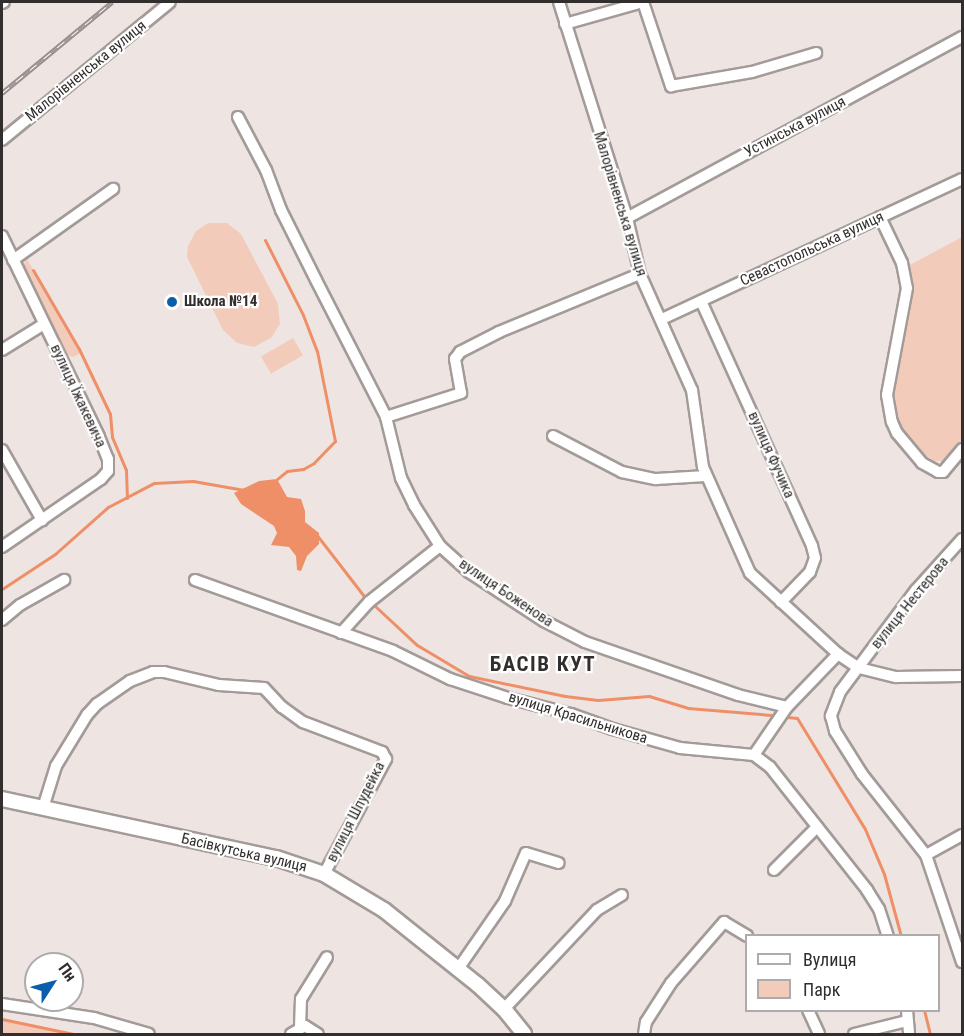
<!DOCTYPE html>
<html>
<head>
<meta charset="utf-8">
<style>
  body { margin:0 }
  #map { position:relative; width:964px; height:1036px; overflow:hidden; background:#eee5e2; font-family:"Roboto Condensed",sans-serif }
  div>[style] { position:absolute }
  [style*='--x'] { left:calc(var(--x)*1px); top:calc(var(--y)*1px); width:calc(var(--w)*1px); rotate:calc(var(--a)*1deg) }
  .green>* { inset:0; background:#f3cbbb; transform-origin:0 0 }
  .water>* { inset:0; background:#ef8f67 }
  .stream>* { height:3px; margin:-1.5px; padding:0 1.5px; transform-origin:1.5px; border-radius:1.5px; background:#ef8f67 }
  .roads { filter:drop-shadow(2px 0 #a39b98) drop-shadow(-2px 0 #a39b98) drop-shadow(0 2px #a39b98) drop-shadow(0 -2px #a39b98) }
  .minor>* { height:10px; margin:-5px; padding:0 5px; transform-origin:5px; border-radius:5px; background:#fff }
  .major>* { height:14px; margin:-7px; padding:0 7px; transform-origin:7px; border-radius:7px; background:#fff }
  .rail>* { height:5px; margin-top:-2.5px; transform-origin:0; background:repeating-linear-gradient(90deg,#fff 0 9px,#968f8d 0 18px); box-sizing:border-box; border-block:2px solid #968f8d }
  .dots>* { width:16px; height:16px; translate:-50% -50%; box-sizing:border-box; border:3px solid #fff; border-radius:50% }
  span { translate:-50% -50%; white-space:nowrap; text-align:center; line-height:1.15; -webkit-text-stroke:4.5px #fff; paint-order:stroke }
  .street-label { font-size:15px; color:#322e2d }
  .poi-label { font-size:15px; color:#322e2d; font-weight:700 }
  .left { translate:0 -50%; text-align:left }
  .district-label { font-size:21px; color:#322e2d; font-weight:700; letter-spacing:1.5px }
  .frame { position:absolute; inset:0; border:3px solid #322e2d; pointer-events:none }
  .legend { position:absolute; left:745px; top:934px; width:195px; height:78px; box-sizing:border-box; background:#fff; border:2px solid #adabab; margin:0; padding:8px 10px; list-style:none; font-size:18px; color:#322e2d }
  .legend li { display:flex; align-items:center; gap:12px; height:30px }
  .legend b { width:30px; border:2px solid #adabab }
  .north { position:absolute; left:24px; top:952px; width:60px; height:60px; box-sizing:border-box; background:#fff; border:2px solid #adabab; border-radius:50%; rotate:54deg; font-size:16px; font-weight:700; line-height:24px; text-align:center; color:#322e2d }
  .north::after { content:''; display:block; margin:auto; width:21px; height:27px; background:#0b5eac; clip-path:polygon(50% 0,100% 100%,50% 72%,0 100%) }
</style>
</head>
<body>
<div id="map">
  <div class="green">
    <i style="clip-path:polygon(208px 223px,227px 223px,241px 234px,278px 304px,280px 324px,271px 338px,254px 347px,237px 343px,223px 330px,187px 257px,188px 246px,196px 231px)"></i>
    <i style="clip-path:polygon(962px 237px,962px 440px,944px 461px,934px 461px,918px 450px,900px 427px,893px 396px,912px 290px,908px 266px)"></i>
    <i style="clip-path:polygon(27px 259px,81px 353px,73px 357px,64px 354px,22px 267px)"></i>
    <i style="left:293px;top:338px;width:20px;height:37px;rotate:60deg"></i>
    <i style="clip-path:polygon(2px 1019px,69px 1034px,73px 1034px,2px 1034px)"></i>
  </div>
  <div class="water">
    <i style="clip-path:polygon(277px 479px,287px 497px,301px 499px,305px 511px,305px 522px,319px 533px,319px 544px,307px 556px,301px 571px,297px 570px,296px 556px,289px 547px,271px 545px,277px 533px,274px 526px,241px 504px,234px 493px,259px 481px)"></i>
  </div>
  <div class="stream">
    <i style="--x:265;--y:240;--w:84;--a:63.1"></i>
    <i style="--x:303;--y:315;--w:39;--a:69"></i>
    <i style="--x:317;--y:351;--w:92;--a:78.7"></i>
    <i style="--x:335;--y:441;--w:30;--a:134"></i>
    <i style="--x:314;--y:463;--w:13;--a:151"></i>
    <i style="--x:303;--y:469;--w:16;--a:173"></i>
    <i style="--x:287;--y:471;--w:13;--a:141"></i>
    <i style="--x:33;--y:270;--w:91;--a:59.8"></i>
    <i style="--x:79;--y:349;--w:72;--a:64.5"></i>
    <i style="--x:110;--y:414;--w:23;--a:85"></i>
    <i style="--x:112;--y:437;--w:36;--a:67"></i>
    <i style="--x:126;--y:470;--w:28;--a:88"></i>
    <i style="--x:316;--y:534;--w:78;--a:52.3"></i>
    <i style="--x:2;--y:589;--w:64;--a:-33.4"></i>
    <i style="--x:55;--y:554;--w:71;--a:-41.6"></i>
    <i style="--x:108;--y:507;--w:52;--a:-27.6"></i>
    <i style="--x:154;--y:483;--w:39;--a:-3"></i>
    <i style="--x:193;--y:481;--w:52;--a:10"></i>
    <i style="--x:375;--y:606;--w:57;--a:42.9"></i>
    <i style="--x:417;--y:645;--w:61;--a:30.8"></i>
    <i style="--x:469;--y:676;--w:98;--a:11.8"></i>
    <i style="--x:565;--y:696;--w:33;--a:7"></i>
    <i style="--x:598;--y:700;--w:51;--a:-4.5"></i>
    <i style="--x:649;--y:696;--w:41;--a:17.1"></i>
    <i style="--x:688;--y:708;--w:84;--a:4.8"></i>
    <i style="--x:787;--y:717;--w:10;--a:6"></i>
    <i style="--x:797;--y:718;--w:130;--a:58.5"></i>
    <i style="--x:865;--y:829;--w:49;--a:67.1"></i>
    <i style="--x:884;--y:874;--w:64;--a:74.7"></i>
    <i style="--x:924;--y:1010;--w:25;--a:76"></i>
    <i style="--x:2;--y:1019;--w:73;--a:11.9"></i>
  </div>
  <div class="roads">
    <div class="minor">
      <i style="--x:559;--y:2;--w:226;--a:72.5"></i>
      <i style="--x:627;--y:218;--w:57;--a:76.9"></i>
      <i style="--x:640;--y:274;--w:127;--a:65.9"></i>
      <i style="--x:692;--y:390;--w:78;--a:81.9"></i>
      <i style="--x:703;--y:467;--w:116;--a:66.1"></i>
      <i style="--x:750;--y:573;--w:120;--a:42.6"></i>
      <i style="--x:838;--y:654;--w:25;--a:34"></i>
      <i style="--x:859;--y:668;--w:38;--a:14"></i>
      <i style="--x:896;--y:677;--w:66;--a:-0.9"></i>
      <i style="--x:643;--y:2;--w:89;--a:71.6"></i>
      <i style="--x:671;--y:86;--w:82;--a:-9.8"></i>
      <i style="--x:752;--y:72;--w:67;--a:-16.5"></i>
      <i style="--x:2;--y:3;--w:2;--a:-27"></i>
      <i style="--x:565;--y:24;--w:81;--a:-15.8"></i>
      <i style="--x:238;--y:117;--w:60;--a:62.2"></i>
      <i style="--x:266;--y:170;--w:43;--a:69.4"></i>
      <i style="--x:281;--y:210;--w:78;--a:63.4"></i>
      <i style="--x:316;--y:280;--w:154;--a:62.9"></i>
      <i style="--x:386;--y:417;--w:63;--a:76.2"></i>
      <i style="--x:401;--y:478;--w:30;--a:64"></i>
      <i style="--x:414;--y:505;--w:49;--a:57.6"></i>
      <i style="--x:440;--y:546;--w:39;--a:42"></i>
      <i style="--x:469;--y:572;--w:90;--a:33.2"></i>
      <i style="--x:544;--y:621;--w:46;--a:27.1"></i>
      <i style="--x:585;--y:642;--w:162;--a:19.1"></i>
      <i style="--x:738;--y:695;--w:50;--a:13.8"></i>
      <i style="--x:2;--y:140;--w:217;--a:-39.4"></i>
      <i style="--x:880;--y:217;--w:51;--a:64.4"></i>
      <i style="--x:902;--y:263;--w:25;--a:79"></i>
      <i style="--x:907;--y:288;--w:109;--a:100.6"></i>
      <i style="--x:887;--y:395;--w:27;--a:80"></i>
      <i style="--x:892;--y:422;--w:12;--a:66"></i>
      <i style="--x:897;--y:433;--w:39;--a:50"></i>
      <i style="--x:922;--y:463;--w:18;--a:29"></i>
      <i style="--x:938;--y:472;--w:5;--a:0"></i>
      <i style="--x:943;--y:472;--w:30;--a:-50"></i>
      <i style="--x:627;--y:218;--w:381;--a:-28.4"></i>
      <i style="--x:2;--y:236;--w:223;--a:64.2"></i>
      <i style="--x:99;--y:437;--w:24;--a:68"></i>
      <i style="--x:108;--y:459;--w:12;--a:90"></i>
      <i style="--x:108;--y:471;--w:11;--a:131"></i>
      <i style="--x:101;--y:479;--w:120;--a:145.5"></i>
      <i style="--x:13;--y:260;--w:123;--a:-35.4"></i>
      <i style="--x:701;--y:301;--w:269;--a:65.6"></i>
      <i style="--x:812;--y:546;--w:12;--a:76"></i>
      <i style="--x:815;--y:558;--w:15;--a:110"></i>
      <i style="--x:810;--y:572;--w:42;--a:134"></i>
      <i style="--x:662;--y:319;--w:331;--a:-25"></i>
      <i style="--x:2;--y:350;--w:49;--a:-31.8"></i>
      <i style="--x:386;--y:417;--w:79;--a:-17.7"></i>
      <i style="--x:461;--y:393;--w:35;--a:-100"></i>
      <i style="--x:455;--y:359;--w:9;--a:-54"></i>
      <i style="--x:460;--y:352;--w:44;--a:-27.1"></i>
      <i style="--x:499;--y:332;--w:152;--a:-22.4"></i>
      <i style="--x:553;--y:436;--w:78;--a:27.6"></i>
      <i style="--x:622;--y:472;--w:35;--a:12"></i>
      <i style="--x:656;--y:479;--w:50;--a:-3.4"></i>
      <i style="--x:2;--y:450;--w:81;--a:60.3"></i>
      <i style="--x:962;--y:539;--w:69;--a:132"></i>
      <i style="--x:916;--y:590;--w:127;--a:126.7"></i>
      <i style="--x:840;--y:692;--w:26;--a:111"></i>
      <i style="--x:831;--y:716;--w:16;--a:75"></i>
      <i style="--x:835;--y:731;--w:51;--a:57.9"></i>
      <i style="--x:862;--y:774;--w:103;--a:51.7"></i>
      <i style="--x:926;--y:855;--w:113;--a:71.4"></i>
      <i style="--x:195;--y:580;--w:210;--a:19.7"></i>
      <i style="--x:393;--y:651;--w:64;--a:26.2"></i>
      <i style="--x:450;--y:679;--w:61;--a:18.1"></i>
      <i style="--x:508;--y:698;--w:65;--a:14.3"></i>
      <i style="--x:571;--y:714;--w:45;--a:19.7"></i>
      <i style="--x:613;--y:729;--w:70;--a:15.8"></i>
      <i style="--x:680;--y:748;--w:74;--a:5.4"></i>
      <i style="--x:754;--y:755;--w:20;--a:37"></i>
      <i style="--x:770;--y:767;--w:157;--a:51.7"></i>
      <i style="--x:867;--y:890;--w:22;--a:58"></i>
      <i style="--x:879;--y:909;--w:28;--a:72"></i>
      <i style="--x:2;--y:620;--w:23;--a:-40"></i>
      <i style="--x:20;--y:605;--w:51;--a:-29.6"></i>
      <i style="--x:341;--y:633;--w:42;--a:-47.9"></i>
      <i style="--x:369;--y:602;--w:90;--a:-38.3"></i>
      <i style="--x:754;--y:755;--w:58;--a:-55.5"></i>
      <i style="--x:787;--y:707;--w:74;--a:-46.1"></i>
      <i style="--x:43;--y:808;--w:44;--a:-72.8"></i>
      <i style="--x:56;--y:766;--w:60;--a:-58.7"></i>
      <i style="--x:87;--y:715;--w:15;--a:-48"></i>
      <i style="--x:97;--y:704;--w:40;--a:-34.9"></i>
      <i style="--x:130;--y:681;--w:25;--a:-21"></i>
      <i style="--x:153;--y:672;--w:11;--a:0"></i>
      <i style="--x:164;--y:672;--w:57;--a:13.3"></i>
      <i style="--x:219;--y:685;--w:45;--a:3.8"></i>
      <i style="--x:264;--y:688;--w:26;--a:47"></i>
      <i style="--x:282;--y:707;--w:26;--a:36"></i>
      <i style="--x:303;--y:722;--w:85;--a:20.8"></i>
      <i style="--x:382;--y:752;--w:8;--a:60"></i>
      <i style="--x:386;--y:759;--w:131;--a:118.3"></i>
      <i style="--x:926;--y:855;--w:41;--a:-29.1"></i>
      <i style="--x:774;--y:870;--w:61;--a:-45"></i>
      <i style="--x:458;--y:969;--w:83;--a:-55.3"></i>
      <i style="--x:505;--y:901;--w:52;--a:-66.4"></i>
      <i style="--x:526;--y:853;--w:34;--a:17"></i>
      <i style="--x:2;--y:1004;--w:93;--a:8.7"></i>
      <i style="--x:94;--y:1018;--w:57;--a:16.2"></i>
      <i style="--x:504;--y:1009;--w:136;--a:-46.8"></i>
      <i style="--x:597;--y:910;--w:29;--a:-31"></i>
      <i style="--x:808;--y:1010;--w:26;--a:65"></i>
      <i style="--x:907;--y:1010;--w:24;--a:85"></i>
      <i style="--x:300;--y:1027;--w:28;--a:-88"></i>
      <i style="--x:301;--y:999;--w:49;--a:-58.2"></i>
      <i style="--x:291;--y:1034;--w:16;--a:-30"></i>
      <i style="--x:305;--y:1026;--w:15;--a:32"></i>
      <i style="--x:644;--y:1034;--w:12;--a:-81"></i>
      <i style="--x:646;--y:1022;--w:46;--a:-57.3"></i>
      <i style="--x:671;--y:983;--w:81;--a:-49"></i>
      <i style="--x:724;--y:922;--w:27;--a:31"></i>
      <i style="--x:854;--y:1034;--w:55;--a:-13.8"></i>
    </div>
    <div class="major">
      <i style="--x:2;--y:799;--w:280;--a:12.2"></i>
      <i style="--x:276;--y:858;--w:51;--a:18.4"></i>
      <i style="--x:324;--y:874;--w:70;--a:31"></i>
      <i style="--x:384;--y:910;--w:120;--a:38.6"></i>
      <i style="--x:478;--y:985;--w:35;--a:43"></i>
      <i style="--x:504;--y:1009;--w:32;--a:51"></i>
    </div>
  </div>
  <div class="rail">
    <i style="--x:2;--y:93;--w:143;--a:-39.6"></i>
  </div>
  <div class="dots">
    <i style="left:172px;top:302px;background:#0b5eac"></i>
  </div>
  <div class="street-label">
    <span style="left:86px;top:71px;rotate:-39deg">Малорівненська вулиця</span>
    <span style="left:795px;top:127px;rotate:-28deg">Устинська вулиця</span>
    <span style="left:620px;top:204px;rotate:73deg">Малорівненська вулиця</span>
    <span style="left:812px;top:249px;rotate:-25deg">Севастопольська вулиця</span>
    <span style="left:78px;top:396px;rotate:65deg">вулиця Їжакевича</span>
    <span style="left:771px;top:455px;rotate:66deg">вулиця Фучика</span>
    <span style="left:506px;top:593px;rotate:34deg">вулиця Боженова</span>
    <span style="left:910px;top:603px;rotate:-51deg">вулиця Нестерова</span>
    <span style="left:578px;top:718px;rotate:17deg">вулиця Красильникова</span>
    <span style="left:356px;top:812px;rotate:-63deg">вулиця Шпудейка</span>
    <span style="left:244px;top:853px;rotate:13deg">Басівкутська вулиця</span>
  </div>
  <div class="poi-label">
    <span class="left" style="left:184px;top:302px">Школа №14</span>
  </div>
  <div class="district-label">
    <span style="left:543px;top:664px">БАСІВ КУТ</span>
  </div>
  <div class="frame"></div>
  <ul class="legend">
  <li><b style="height:8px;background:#fff"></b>Вулиця</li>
  <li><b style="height:16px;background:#f3cbbb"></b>Парк</li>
  </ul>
  <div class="north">Пн</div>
</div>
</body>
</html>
